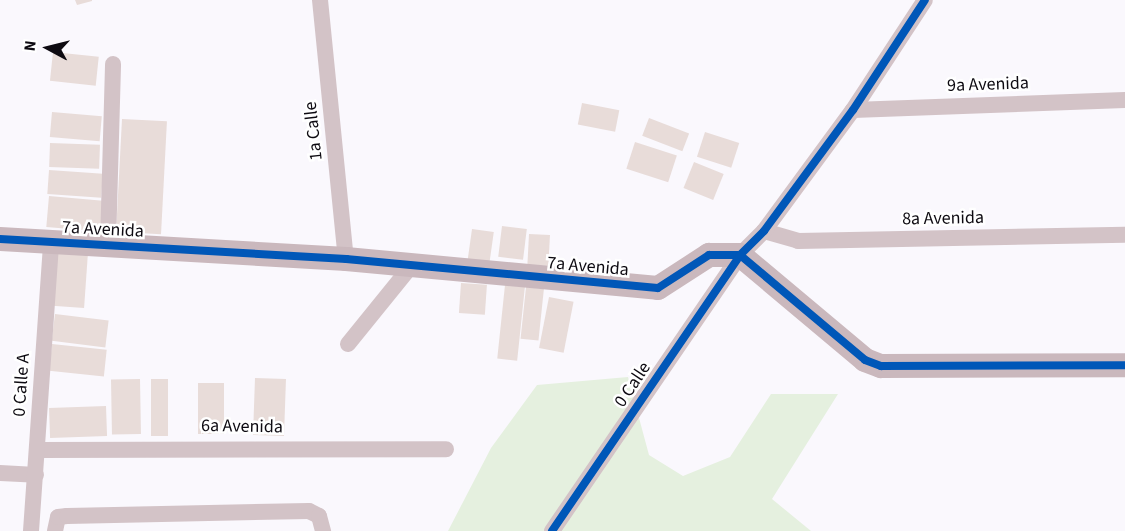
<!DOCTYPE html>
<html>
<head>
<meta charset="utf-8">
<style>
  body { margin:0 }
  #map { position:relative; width:1125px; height:531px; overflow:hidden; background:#faf8fd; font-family:"Source Sans 3",sans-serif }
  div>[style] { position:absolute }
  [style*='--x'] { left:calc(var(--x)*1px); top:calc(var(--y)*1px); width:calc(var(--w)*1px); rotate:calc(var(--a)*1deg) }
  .green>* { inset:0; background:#e5f0df }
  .building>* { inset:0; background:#e8dcd9; transform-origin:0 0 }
  .street>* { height:16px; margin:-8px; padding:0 8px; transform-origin:8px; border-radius:8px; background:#d3c3c7 }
  .secondary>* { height:24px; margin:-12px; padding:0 12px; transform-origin:12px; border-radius:12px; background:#cab8bd }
  .cycleway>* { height:8px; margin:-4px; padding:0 4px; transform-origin:4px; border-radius:4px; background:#0057b8 }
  span { translate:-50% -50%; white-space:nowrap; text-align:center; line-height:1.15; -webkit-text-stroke:5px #fff; paint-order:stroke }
  .street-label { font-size:18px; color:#0d0a11 }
  .north { position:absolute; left:18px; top:18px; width:60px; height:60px; -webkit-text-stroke:4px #fff; paint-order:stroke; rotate:277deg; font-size:16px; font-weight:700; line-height:24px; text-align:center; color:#0d0a11 }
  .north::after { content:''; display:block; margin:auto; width:21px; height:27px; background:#0d0a11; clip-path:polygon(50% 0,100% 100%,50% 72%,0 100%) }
</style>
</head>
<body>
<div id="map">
  <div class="green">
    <i style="clip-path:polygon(628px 377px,649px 455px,683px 476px,730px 457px,771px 394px,838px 394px,772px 499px,811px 531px,448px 531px,491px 448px,537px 385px)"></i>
  </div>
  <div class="building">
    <i style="clip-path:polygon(75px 0,92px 0,92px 1px,77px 5px)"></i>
    <i style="left:53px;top:52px;width:46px;height:29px;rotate:6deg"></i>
    <i style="left:582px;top:103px;width:38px;height:22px;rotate:11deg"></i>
    <i style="left:52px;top:112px;width:50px;height:25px;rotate:5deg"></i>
    <i style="left:649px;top:118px;width:43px;height:19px;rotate:21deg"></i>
    <i style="left:122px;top:119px;width:45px;height:113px;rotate:3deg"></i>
    <i style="left:705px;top:132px;width:36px;height:26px;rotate:18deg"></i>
    <i style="left:635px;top:142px;width:44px;height:28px;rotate:18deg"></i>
    <i style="left:50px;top:143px;width:50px;height:24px;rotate:2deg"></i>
    <i style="left:694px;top:162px;width:32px;height:28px;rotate:22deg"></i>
    <i style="left:49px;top:170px;width:54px;height:24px;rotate:4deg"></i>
    <i style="left:49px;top:196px;width:54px;height:31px;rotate:5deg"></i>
    <i style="left:502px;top:226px;width:25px;height:31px;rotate:7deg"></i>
    <i style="left:472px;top:229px;width:22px;height:31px;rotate:8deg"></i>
    <i style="left:529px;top:234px;width:21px;height:31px;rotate:3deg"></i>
    <i style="left:56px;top:251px;width:32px;height:55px;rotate:4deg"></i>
    <i style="left:461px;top:283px;width:26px;height:30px;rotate:4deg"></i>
    <i style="left:505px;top:285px;width:20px;height:74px;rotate:6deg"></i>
    <i style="left:526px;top:287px;width:18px;height:52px;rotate:6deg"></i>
    <i style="left:549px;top:297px;width:25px;height:52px;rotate:11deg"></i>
    <i style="left:55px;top:314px;width:54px;height:27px;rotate:7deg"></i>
    <i style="left:52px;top:344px;width:55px;height:27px;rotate:6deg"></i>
    <i style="left:255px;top:378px;width:31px;height:57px;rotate:2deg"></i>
    <i style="left:140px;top:379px;width:55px;height:29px;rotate:89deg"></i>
    <i style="left:151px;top:379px;width:17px;height:57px"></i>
    <i style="left:198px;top:383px;width:26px;height:51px"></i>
    <i style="left:106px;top:406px;width:30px;height:57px;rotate:88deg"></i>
  </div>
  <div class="street">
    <i style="--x:320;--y:0;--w:260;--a:84.3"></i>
    <i style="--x:853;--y:110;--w:272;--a:-2.1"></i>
    <i style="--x:764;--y:231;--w:35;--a:16"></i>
    <i style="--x:798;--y:241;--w:327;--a:-1.1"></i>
    <i style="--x:108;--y:245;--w:181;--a:-88.4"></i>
    <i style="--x:348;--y:344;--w:102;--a:-51"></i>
    <i style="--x:38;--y:450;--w:408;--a:-0.1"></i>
    <i style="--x:0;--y:473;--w:36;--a:3"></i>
    <i style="--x:31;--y:531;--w:290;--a:-86"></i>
    <i style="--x:55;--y:531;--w:14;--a:-78"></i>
    <i style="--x:58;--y:517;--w:9;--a:-6"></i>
    <i style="--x:67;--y:516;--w:242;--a:-1.2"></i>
    <i style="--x:309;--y:511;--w:11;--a:27"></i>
    <i style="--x:319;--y:516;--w:16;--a:75"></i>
    <i style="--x:552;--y:531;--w:334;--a:-55.7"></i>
    <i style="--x:740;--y:255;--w:34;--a:-45"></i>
    <i style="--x:764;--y:231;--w:150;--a:-53.7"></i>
    <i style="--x:853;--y:110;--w:131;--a:-56.8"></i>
  </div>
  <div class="secondary">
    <i style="--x:0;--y:239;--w:347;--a:3.3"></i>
    <i style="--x:346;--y:259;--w:313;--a:5.3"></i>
    <i style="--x:658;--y:288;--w:61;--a:-32.9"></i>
    <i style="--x:709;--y:255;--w:31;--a:0"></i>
    <i style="--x:740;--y:255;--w:163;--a:40"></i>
    <i style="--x:865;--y:360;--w:17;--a:21"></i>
    <i style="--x:881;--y:366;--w:244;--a:-0.2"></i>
  </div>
  <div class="cycleway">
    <i style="--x:0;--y:239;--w:347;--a:3.3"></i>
    <i style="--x:346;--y:259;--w:313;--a:5.3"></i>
    <i style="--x:658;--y:288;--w:61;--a:-32.9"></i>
    <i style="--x:709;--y:255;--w:31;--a:0"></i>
    <i style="--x:740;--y:255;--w:163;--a:40"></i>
    <i style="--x:865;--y:360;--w:17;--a:21"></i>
    <i style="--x:881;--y:366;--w:244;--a:-0.2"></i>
    <i style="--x:552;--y:531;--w:334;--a:-55.7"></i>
    <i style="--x:740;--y:255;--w:34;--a:-45"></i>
    <i style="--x:764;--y:231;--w:150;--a:-53.7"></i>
    <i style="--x:853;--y:110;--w:131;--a:-56.8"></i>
  </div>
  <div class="street-label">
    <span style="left:988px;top:85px;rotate:-2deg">9a Avenida</span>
    <span style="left:314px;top:131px;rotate:-96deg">1a Calle</span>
    <span style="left:943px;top:219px;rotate:-1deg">8a Avenida</span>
    <span style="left:103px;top:230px;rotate:3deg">7a Avenida</span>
    <span style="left:588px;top:267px;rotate:5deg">7a Avenida</span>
    <span style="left:22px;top:385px;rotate:-86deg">0 Calle A</span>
    <span style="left:633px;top:385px;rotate:-56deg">0 Calle</span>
    <span style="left:242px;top:427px;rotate:1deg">6a Avenida</span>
  </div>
  <div class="north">N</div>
</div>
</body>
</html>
